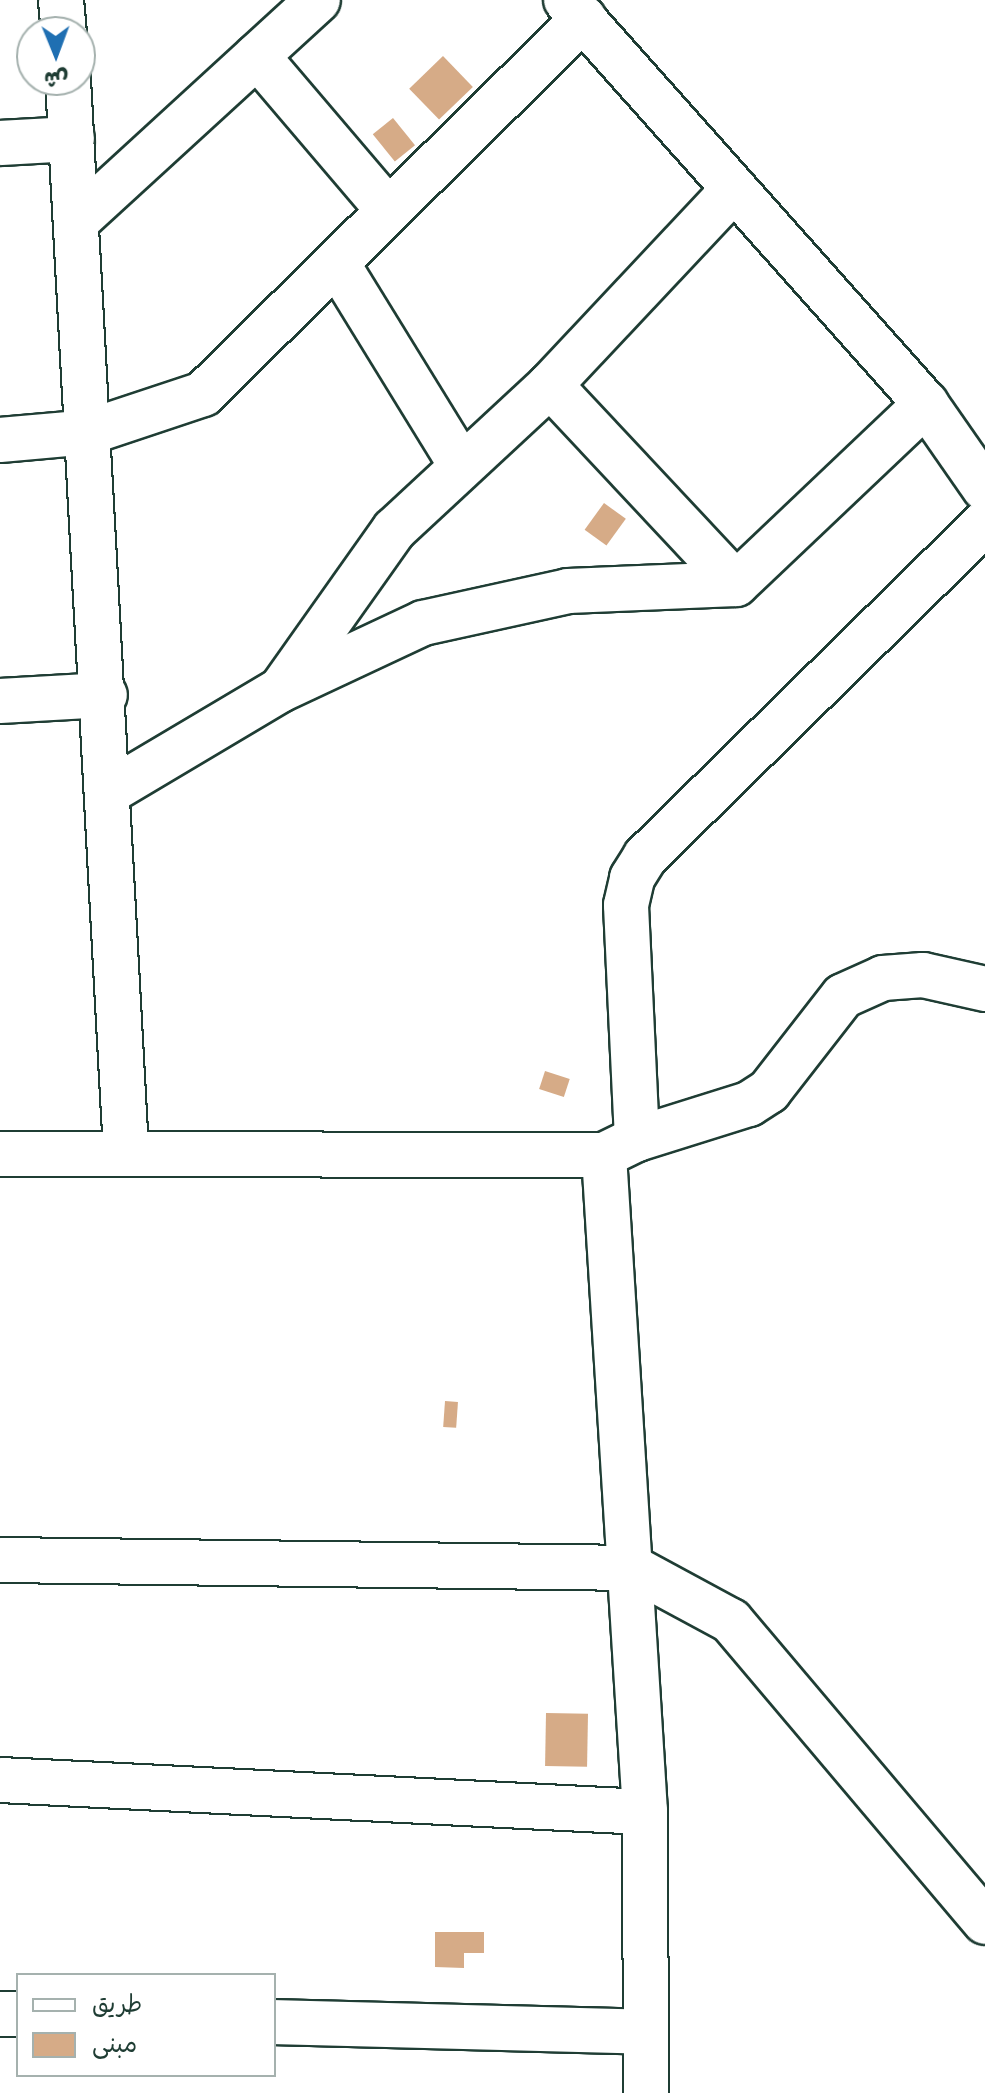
<!DOCTYPE html>
<html>
<head>
<meta charset="utf-8">
<style>
  body { margin:0 }
  #map { position:relative; width:985px; height:2093px; overflow:hidden; background:#fff; font-family:Mynerve,"Playpen Sans Arabic",sans-serif }
  div>[style] { position:absolute }
  [style*='--x'] { left:calc(var(--x)*1px); top:calc(var(--y)*1px); width:calc(var(--w)*1px); rotate:calc(var(--a)*1deg) }
  .building>* { inset:0; background:#d6ab87; transform-origin:0 0 }
  .roads { filter:drop-shadow(2px 0 #1f3d34) drop-shadow(-2px 0 #1f3d34) drop-shadow(0 2px #1f3d34) drop-shadow(0 -2px #1f3d34) }
  .minor>* { height:44px; margin:-22px; padding:0 22px; transform-origin:22px; border-radius:22px; background:#fff }
  span { translate:-50% -50%; white-space:nowrap; text-align:center; line-height:1.15; -webkit-text-stroke:6px #fff; paint-order:stroke }
  .legend { position:absolute; left:16px; top:1973px; width:260px; height:104px; box-sizing:border-box; background:#fff; border:2px solid #a5b1ae; margin:0; padding:10px 14px; list-style:none; font-size:24px; color:#1f3d34 }
  .legend li { display:flex; align-items:center; gap:16px; height:40px }
  .legend b { width:40px; border:2px solid #a5b1ae }
  .north { position:absolute; left:16px; top:16px; width:80px; height:80px; box-sizing:border-box; background:#fff; border:2px solid #a5b1ae; border-radius:50%; rotate:179deg; font-size:22px; font-weight:700; line-height:32px; text-align:center; color:#1f3d34 }
  .north::after { content:''; display:block; margin:auto; width:28px; height:36px; background:#1f6fb2; clip-path:polygon(50% 0,100% 100%,50% 72%,0 100%) }
</style>
</head>
<body>
<div id="map">
  <div class="building">
    <i style="left:443px;top:56px;width:43px;height:47px;rotate:46deg"></i>
    <i style="left:393px;top:118px;width:35px;height:26px;rotate:51deg"></i>
    <i style="left:604px;top:503px;width:27px;height:33px;rotate:36deg"></i>
    <i style="left:545px;top:1071px;width:26px;height:19px;rotate:18deg"></i>
    <i style="left:445px;top:1401px;width:13px;height:26px;rotate:4deg"></i>
    <i style="left:546px;top:1713px;width:42px;height:53px;rotate:1deg"></i>
    <i style="clip-path:polygon(435px 1932px,484px 1932px,484px 1953px,464px 1953px,464px 1968px,435px 1967px)"></i>
  </div>
  <div class="roads">
    <div class="minor">
      <i style="--x:61;--y:0;--w:32;--a:85"></i>
      <i style="--x:566;--y:0;--w:541;--a:48.3"></i>
      <i style="--x:926;--y:404;--w:103;--a:55.2"></i>
      <i style="--x:257;--y:56;--w:201;--a:49.6"></i>
      <i style="--x:68;--y:80;--w:1073;--a:86.9"></i>
      <i style="--x:0;--y:143;--w:72;--a:-3.2"></i>
      <i style="--x:79;--y:219;--w:324;--a:-42.5"></i>
      <i style="--x:338;--y:265;--w:235;--a:58.4"></i>
      <i style="--x:550;--y:385;--w:272;--a:46.9"></i>
      <i style="--x:0;--y:440;--w:89;--a:-5.1"></i>
      <i style="--x:89;--y:432;--w:120;--a:-18.4"></i>
      <i style="--x:203;--y:394;--w:535;--a:-44.62"></i>
      <i style="--x:282;--y:688;--w:194;--a:-54.7"></i>
      <i style="--x:394;--y:530;--w:213;--a:-42.9"></i>
      <i style="--x:550;--y:385;--w:269;--a:-46.8"></i>
      <i style="--x:0;--y:701;--w:105;--a:-3.3"></i>
      <i style="--x:110;--y:791;--w:198;--a:-30.7"></i>
      <i style="--x:280;--y:690;--w:158;--a:-25.1"></i>
      <i style="--x:423;--y:623;--w:148;--a:-12.4"></i>
      <i style="--x:568;--y:591;--w:168;--a:-2.4"></i>
      <i style="--x:736;--y:584;--w:262;--a:-43.5"></i>
      <i style="--x:637;--y:1139;--w:117;--a:-17.4"></i>
      <i style="--x:749;--y:1104;--w:24;--a:-33"></i>
      <i style="--x:769;--y:1091;--w:120;--a:-52.1"></i>
      <i style="--x:843;--y:996;--w:44;--a:-24.2"></i>
      <i style="--x:883;--y:978;--w:40;--a:-4.3"></i>
      <i style="--x:923;--y:975;--w:64;--a:12.7"></i>
      <i style="--x:0;--y:1154;--w:604;--a:0.09"></i>
      <i style="--x:604;--y:1155;--w:37;--a:-26"></i>
      <i style="--x:637;--y:1139;--w:234;--a:-92.7"></i>
      <i style="--x:626;--y:905;--w:28;--a:-77"></i>
      <i style="--x:632;--y:878;--w:25;--a:-58"></i>
      <i style="--x:645;--y:857;--w:477;--a:-44.5"></i>
      <i style="--x:604;--y:1155;--w:658;--a:86.43"></i>
      <i style="--x:645;--y:1812;--w:281;--a:89.8"></i>
      <i style="--x:0;--y:1560;--w:633;--a:0.72"></i>
      <i style="--x:633;--y:1568;--w:111;--a:28.4"></i>
      <i style="--x:731;--y:1621;--w:394;--a:49.8"></i>
      <i style="--x:0;--y:1780;--w:646;--a:2.84"></i>
      <i style="--x:0;--y:2014;--w:18;--a:0"></i>
      <i style="--x:274;--y:2022;--w:370;--a:1.5"></i>
    </div>
  </div>
  <ul class="legend">
  <li><b style="height:10px;background:#fff"></b>طريق</li>
  <li><b style="height:22px;background:#d6ab87"></b>مبنى</li>
  </ul>
  <div class="north">ش</div>
</div>
</body>
</html>
